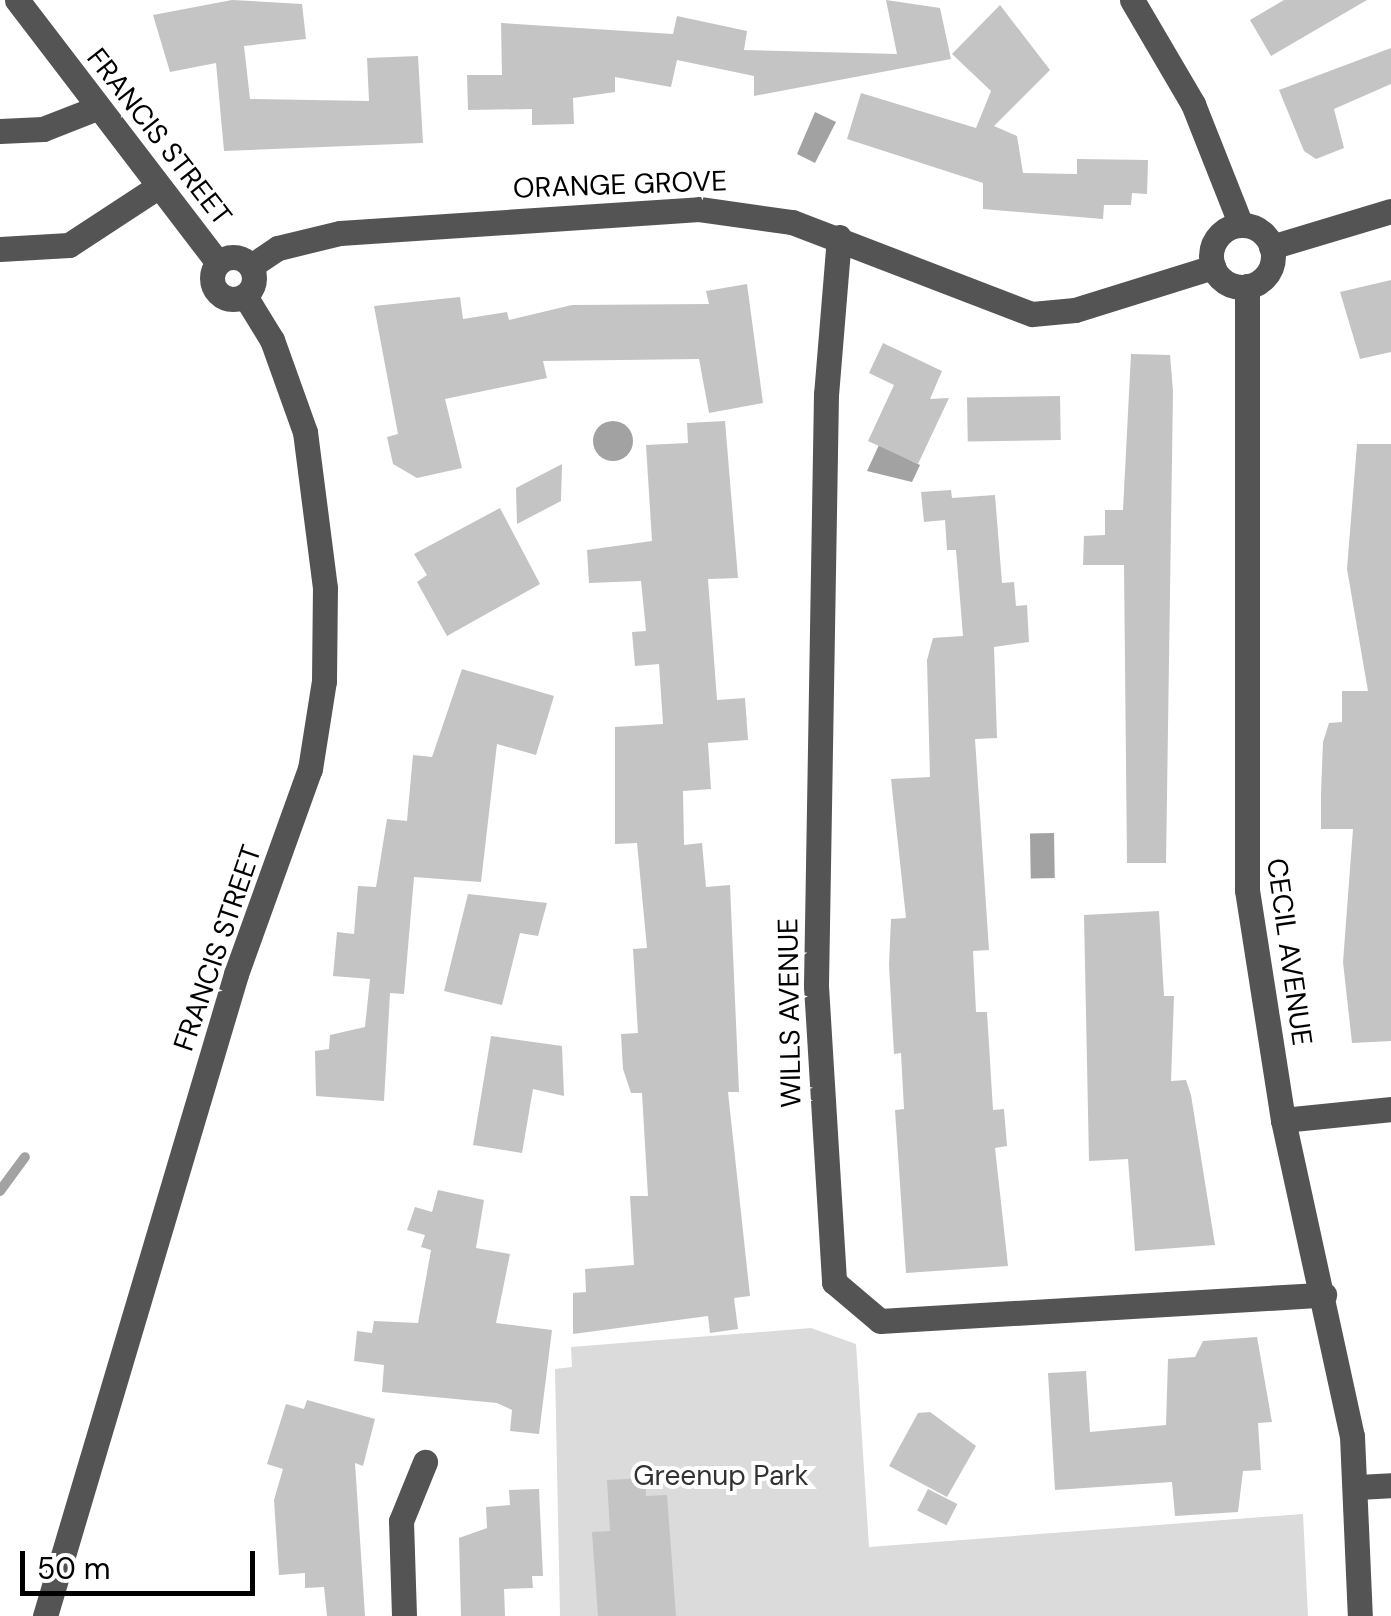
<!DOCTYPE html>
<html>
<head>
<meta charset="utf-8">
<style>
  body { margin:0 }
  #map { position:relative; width:1391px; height:1616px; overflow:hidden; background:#fff; font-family:"DM Sans",sans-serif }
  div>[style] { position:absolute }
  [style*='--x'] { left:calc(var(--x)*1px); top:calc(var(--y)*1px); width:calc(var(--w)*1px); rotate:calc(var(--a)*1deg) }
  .green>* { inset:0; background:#dbdbdb }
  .water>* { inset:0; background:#a2a2a2; transform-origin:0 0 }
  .round { border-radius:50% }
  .stream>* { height:10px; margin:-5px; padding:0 5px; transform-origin:5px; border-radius:5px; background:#a2a2a2 }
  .building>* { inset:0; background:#c4c4c4; transform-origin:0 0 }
  .minor>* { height:25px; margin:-12.5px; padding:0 12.5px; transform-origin:12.5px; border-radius:12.5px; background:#545454 }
  .minor>.ring { margin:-12.5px; padding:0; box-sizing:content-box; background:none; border:25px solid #545454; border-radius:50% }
  span { translate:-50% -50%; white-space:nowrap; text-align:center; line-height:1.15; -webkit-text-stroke:8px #fff; paint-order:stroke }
  .street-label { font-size:28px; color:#000 }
  .park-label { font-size:28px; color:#323232 }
  .scale { position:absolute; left:20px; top:1551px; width:235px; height:45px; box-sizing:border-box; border:5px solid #000; border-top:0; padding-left:12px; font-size:30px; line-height:35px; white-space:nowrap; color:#000; -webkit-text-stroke:8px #fff; paint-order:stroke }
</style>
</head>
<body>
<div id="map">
  <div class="green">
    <i style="clip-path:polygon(811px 1328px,856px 1344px,869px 1547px,1303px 1514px,1308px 1616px,560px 1616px,555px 1369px,572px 1367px,571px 1347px)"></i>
  </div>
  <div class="water">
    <i style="clip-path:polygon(815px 112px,836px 122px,815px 163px,797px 154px)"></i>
    <i class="round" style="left:593px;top:421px;width:40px;height:40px"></i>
    <i style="clip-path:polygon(879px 445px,920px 465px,912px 482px,867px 471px)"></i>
    <i style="left:1054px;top:833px;width:45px;height:24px;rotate:89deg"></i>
  </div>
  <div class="stream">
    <i style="--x:0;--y:1191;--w:42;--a:-53.7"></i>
  </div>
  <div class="building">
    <i style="clip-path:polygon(232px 0,302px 4px,306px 39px,244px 46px,250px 99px,369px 101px,367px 58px,418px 56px,423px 143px,224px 151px,216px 63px,170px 72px,153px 15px)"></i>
    <i style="clip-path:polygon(886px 0,940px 8px,951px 59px,754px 96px,754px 76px,677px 60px,671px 87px,615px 77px,615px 92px,573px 98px,574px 124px,532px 125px,532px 109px,468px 110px,467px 75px,502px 75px,501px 23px,673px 34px,677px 16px,747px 31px,744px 50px,897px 54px)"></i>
    <i style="clip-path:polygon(1284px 0,1367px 0,1271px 56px,1250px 20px)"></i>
    <i style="clip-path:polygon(1000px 5px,1050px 70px,994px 126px,1017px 136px,1023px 173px,1077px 174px,1077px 159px,1148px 160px,1147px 194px,1132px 193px,1131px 205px,1104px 205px,1103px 219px,983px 209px,983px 183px,847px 139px,861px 93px,976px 128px,991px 91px,952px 54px)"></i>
    <i style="clip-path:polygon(1391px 48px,1391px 84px,1334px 109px,1344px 148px,1316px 159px,1304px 151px,1279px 90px)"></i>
    <i style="clip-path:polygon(1391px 280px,1391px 352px,1360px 359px,1340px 292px)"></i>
    <i style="clip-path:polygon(747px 284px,763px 403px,709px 413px,699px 359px,543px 361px,547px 378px,445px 399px,462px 468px,417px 478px,393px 464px,387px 437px,398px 434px,374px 306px,460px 297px,463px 319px,507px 312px,509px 320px,572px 305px,709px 304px,706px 291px)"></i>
    <i style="clip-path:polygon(883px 343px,942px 371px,930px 399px,949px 398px,918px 464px,868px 441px,894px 385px,869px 373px)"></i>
    <i style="clip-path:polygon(1131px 354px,1170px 355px,1173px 391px,1166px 863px,1127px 863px,1124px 565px,1083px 565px,1084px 536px,1105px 535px,1105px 510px,1123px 510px)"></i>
    <i style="left:1060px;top:396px;width:44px;height:93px;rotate:89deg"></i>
    <i style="clip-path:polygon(725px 421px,738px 578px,708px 579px,717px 700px,745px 698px,748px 740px,708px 743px,711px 789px,683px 791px,684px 845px,702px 843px,706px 887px,730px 885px,739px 1092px,728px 1092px,750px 1296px,734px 1298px,738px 1329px,710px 1333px,708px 1316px,573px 1334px,573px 1293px,586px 1292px,585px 1269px,634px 1265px,630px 1196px,648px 1196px,642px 1093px,631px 1093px,623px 1069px,621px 1034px,638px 1033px,633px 949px,647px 948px,637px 843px,615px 844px,615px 727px,663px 724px,659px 664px,635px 666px,632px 632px,646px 631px,641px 581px,589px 583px,587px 550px,652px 541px,646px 445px,688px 443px,687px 423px)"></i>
    <i style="clip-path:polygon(1357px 444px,1391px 444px,1391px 1041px,1352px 1043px,1343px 962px,1353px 829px,1321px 829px,1321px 793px,1323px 742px,1329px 723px,1342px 722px,1342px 691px,1368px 691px,1347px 569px)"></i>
    <i style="clip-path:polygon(562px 464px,561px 501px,517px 524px,516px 488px)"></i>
    <i style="clip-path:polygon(951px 490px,952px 498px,995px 495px,1002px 583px,1014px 582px,1016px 606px,1027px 605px,1029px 642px,994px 647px,997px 738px,975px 739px,989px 950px,973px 951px,976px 1012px,987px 1012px,993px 1110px,1004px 1109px,1007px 1146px,995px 1148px,1008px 1266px,906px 1273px,895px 1110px,904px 1109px,901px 1053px,894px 1054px,889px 965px,891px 919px,906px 918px,891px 779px,930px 777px,927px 660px,933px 638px,963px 636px,956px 550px,947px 550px,945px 520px,924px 522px,921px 492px)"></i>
    <i style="clip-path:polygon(500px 508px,540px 584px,447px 636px,417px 582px,427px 575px,414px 554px)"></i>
    <i style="clip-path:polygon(462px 669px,554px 696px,536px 755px,497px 744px,481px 882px,414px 877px,404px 994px,390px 993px,384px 1101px,316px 1096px,315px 1051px,329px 1049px,330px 1035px,365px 1027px,370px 979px,333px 976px,337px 932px,354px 934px,358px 886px,376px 887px,387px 819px,407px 821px,413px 755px,432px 757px)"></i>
    <i style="clip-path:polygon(468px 894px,547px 903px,538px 936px,520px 933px,502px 1005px,444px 991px)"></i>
    <i style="clip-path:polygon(1159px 911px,1164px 996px,1174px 996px,1171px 1081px,1186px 1080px,1191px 1095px,1215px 1245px,1135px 1251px,1128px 1159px,1089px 1161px,1084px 915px)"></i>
    <i style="clip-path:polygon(491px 1036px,562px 1046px,564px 1096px,533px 1089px,522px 1153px,473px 1145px)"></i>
    <i style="clip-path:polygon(438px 1190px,484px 1200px,476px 1248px,510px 1254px,496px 1323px,552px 1330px,539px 1434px,510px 1431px,512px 1410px,497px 1403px,382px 1392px,384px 1365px,354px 1361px,357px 1331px,372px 1333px,374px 1321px,418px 1323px,431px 1250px,421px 1247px,425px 1235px,407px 1230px,415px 1207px,432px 1212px)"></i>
    <i style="clip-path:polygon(1257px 1337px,1272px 1422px,1258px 1423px,1261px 1470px,1243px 1471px,1238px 1512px,1175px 1516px,1172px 1482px,1055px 1490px,1048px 1373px,1086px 1371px,1090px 1432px,1166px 1425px,1168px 1359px,1195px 1357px,1203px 1341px)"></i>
    <i style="clip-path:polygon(307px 1400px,375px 1419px,363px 1466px,355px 1463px,365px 1616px,327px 1616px,324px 1587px,305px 1588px,305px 1573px,279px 1575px,274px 1500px,283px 1469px,267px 1464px,286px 1404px,304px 1409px)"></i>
    <i style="clip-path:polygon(930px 1412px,976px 1446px,947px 1497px,889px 1466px,918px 1413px)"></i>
    <i style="clip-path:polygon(645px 1478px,646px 1496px,667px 1495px,676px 1616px,598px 1616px,592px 1532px,610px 1531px,607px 1480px)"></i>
    <i style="clip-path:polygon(539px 1489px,543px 1576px,532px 1576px,533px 1588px,504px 1589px,505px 1616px,461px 1616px,459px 1538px,487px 1528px,486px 1507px,510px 1505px,509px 1490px)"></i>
    <i style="left:928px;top:1489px;width:33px;height:24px;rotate:27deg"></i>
  </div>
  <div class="minor">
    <i style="--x:17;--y:0;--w:331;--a:52.6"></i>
    <i style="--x:1132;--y:0;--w:121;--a:59.6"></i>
    <i style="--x:1193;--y:104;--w:130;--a:68.4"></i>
    <i style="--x:0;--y:131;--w:43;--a:-2.7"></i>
    <i style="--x:43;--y:129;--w:58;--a:-21.3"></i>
    <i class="ring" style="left:1211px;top:225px;width:37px;height:37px"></i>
    <i style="--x:839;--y:237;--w:158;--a:94.7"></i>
    <i style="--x:826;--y:394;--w:592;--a:90.97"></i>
    <i style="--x:816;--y:986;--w:297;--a:86.5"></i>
    <i style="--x:834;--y:1282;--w:60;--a:40.3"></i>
    <i style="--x:880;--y:1321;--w:445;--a:-3.4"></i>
    <i style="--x:1271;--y:247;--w:125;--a:-16.7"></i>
    <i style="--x:0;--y:249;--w:69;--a:-3.3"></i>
    <i style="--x:69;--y:245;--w:104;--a:-33.2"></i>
    <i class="ring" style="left:212px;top:257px;width:17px;height:17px"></i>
    <i style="--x:251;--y:266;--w:32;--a:-34"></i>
    <i style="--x:278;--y:248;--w:64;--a:-13.6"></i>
    <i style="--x:340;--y:233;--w:360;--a:-3.8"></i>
    <i style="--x:699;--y:209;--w:94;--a:8"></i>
    <i style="--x:792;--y:222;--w:257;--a:21"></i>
    <i style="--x:1032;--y:314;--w:43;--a:-5.3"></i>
    <i style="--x:1075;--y:310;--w:145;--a:-17.3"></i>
    <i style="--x:1247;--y:286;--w:604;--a:90"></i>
    <i style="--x:1247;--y:890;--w:233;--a:81.1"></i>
    <i style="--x:1283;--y:1120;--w:323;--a:77.7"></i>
    <i style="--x:1352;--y:1436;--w:180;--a:87.5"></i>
    <i style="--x:1283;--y:1120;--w:109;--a:-5.8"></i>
    <i style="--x:1358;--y:1487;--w:33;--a:-3"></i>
    <i style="--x:45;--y:1616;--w:670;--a:-73.43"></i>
    <i style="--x:236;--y:974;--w:218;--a:-70.2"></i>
    <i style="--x:310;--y:769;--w:89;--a:-81"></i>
    <i style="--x:324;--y:681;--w:93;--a:-89.4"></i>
    <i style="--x:325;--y:588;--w:157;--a:-97.3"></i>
    <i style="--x:305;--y:432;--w:98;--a:-109.7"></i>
    <i style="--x:272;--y:340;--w:52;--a:-121.5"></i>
    <i style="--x:404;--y:1616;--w:95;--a:-91.8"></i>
    <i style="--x:401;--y:1521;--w:64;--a:-67.9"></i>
  </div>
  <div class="street-label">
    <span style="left:159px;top:137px;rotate:52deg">FRANCIS STREET</span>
    <span style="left:620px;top:185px;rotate:-2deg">ORANGE GROVE</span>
    <span style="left:218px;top:948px;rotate:-71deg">FRANCIS STREET</span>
    <span style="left:1289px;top:952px;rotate:82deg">CECIL AVENUE</span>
    <span style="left:790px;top:1013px;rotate:-91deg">WILLS AVENUE</span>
  </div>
  <div class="park-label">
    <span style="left:721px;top:1476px">Greenup Park</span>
  </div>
  <div class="scale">50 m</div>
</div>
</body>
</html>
